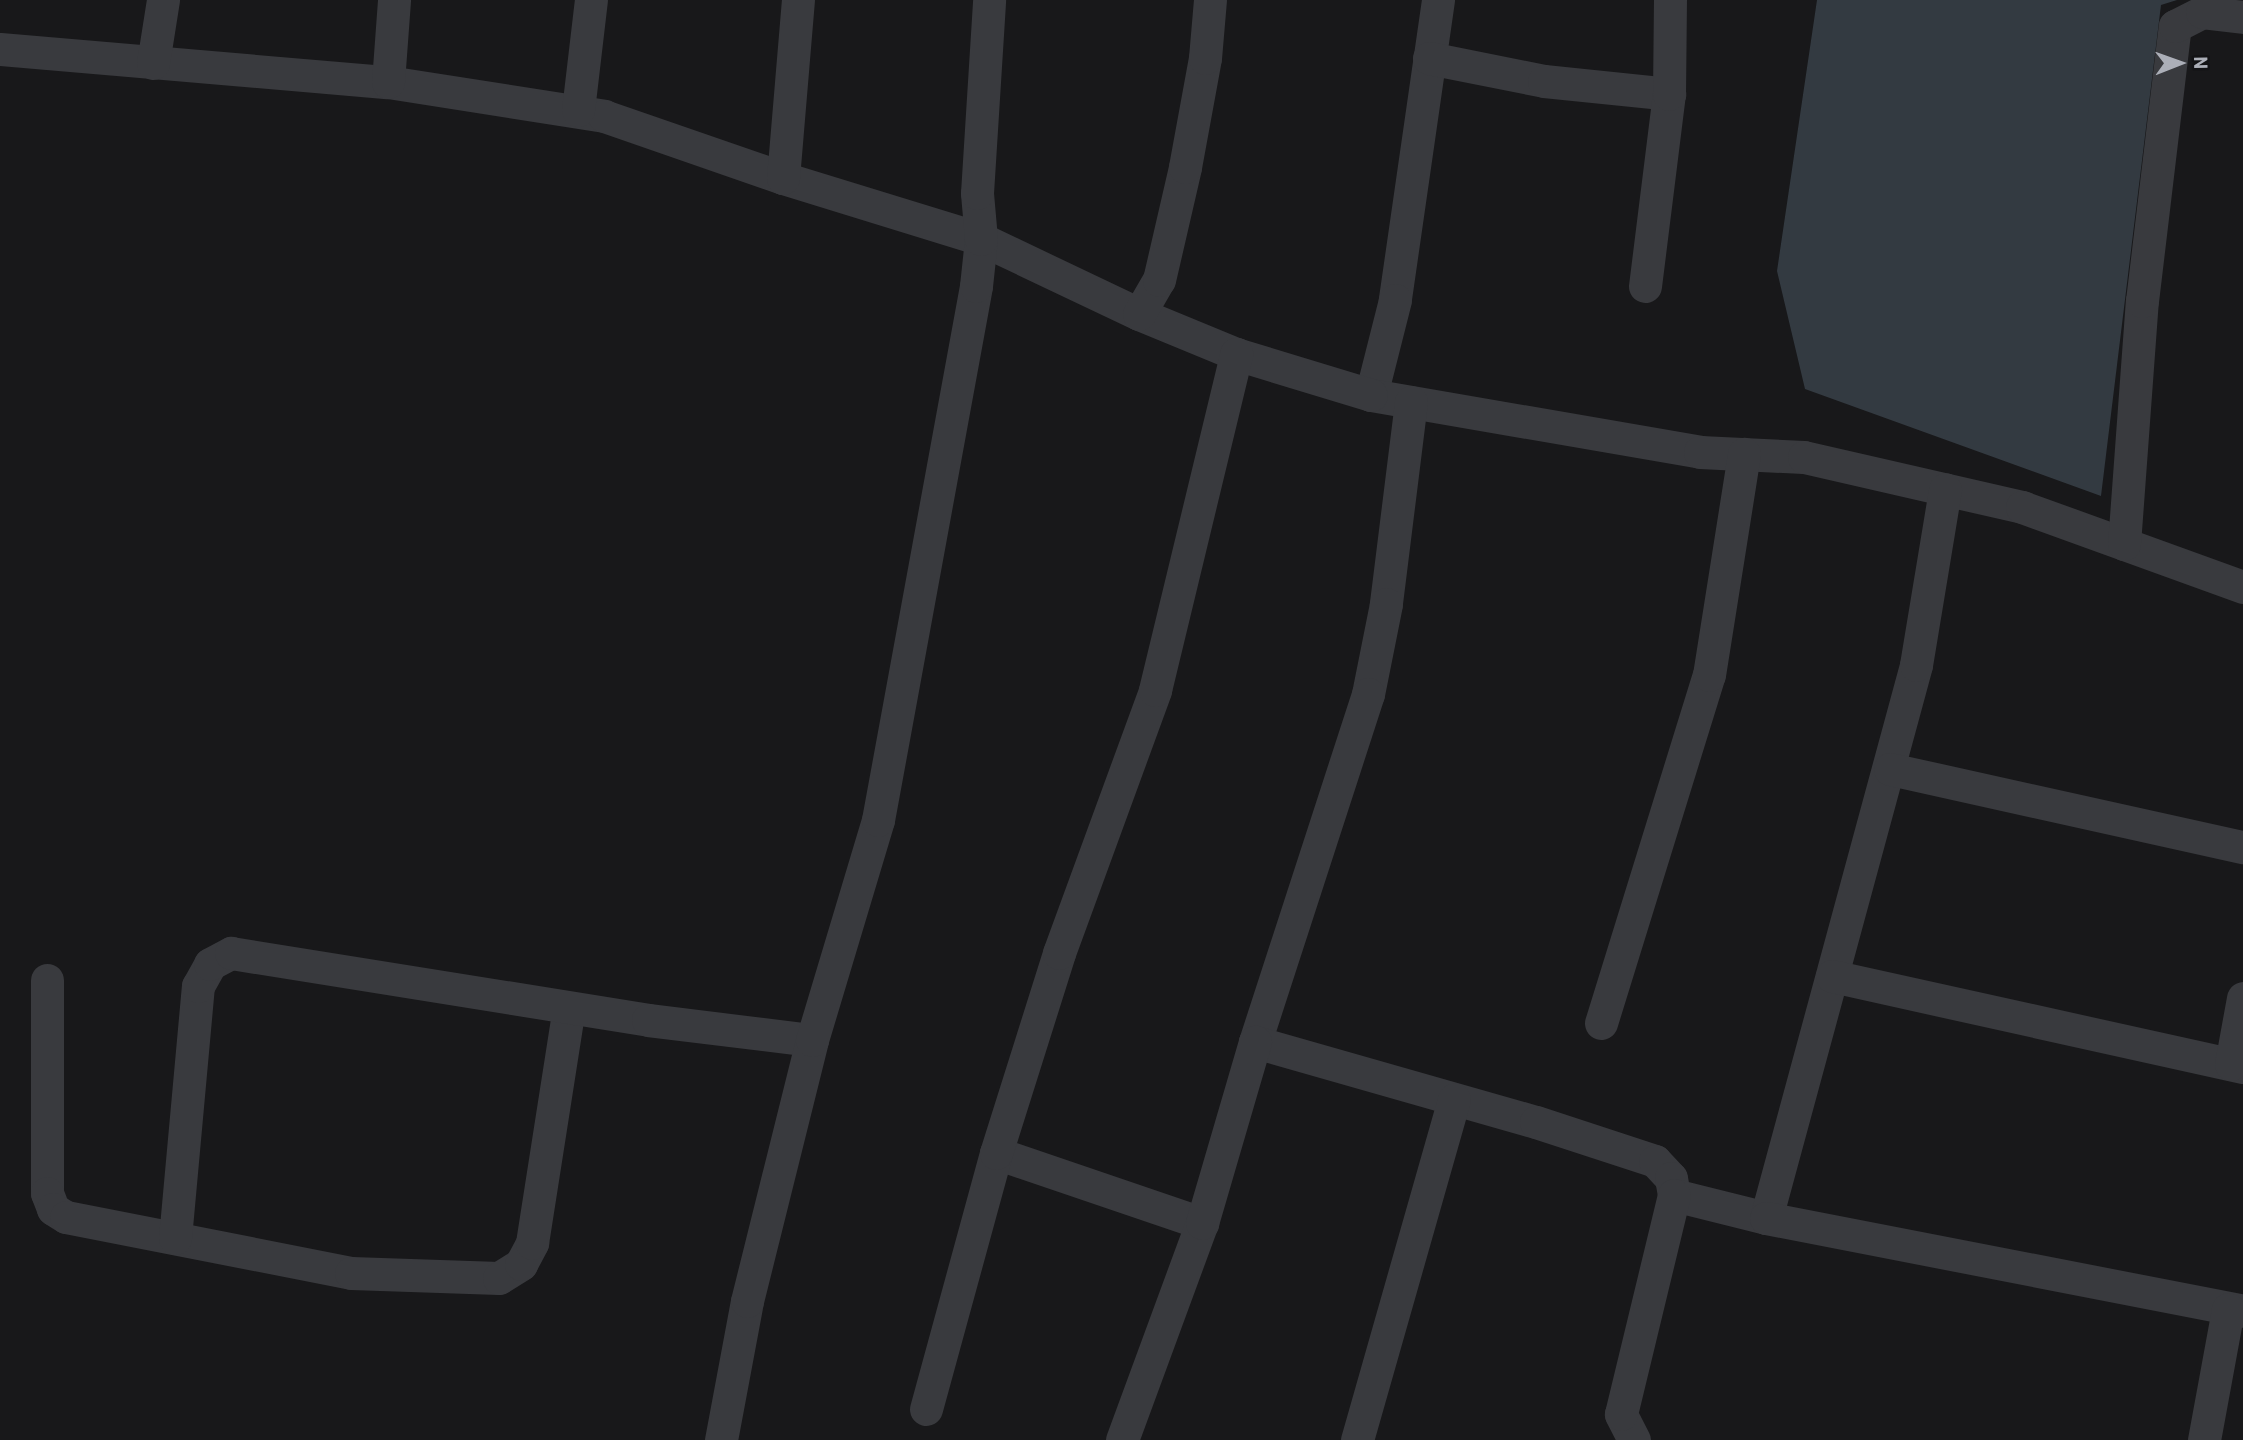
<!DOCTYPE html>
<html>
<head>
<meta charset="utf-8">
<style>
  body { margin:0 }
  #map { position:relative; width:2243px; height:1440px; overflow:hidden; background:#18181a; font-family:Barlow,sans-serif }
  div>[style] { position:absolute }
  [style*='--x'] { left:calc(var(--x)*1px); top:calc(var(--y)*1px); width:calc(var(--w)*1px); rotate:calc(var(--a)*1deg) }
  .water>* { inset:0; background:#333a41 }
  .street>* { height:33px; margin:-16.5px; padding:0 16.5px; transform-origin:16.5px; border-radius:16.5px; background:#393a3e }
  span { translate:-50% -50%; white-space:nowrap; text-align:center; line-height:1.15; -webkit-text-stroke:6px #131315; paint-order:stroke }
  .north { position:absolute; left:2145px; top:28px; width:70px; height:70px; -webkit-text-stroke:5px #131315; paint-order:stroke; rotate:89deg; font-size:19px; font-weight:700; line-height:28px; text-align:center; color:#acafb8 }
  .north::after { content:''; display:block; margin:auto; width:24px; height:32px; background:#acafb8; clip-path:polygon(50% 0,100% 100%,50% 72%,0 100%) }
</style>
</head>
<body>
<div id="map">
  <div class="water">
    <i style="clip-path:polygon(1817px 0,2177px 0,2161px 5px,2101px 496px,1805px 389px,1777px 271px)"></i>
  </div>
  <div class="street">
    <i style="--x:1438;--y:0;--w:303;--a:98.2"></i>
    <i style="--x:1395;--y:300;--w:98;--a:104.2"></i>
    <i style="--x:1371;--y:395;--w:334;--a:9.8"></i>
    <i style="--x:1700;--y:452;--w:104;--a:2.8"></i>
    <i style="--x:1804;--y:457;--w:224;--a:12.9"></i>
    <i style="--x:2022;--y:507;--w:235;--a:19.9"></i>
    <i style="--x:0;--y:49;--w:389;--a:4.9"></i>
    <i style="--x:388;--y:82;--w:219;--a:8.9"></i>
    <i style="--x:604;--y:116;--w:189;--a:19.1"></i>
    <i style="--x:783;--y:178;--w:207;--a:17.1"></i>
    <i style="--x:981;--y:239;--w:175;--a:25.4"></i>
    <i style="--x:1139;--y:314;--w:105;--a:22.4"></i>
    <i style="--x:1236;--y:354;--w:141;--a:16.9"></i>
    <i style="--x:1429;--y:58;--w:117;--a:11.3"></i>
    <i style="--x:1544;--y:81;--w:126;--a:5.9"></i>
    <i style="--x:153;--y:63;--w:64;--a:-81"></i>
    <i style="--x:388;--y:82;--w:82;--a:-85.8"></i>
    <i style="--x:578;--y:110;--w:111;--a:-83.3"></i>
    <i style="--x:783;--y:178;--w:179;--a:-85.2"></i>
    <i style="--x:1645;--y:286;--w:193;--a:-82.9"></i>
    <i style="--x:1669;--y:94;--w:94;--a:-89.4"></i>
    <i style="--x:1139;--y:314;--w:39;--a:-60"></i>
    <i style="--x:1159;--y:280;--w:116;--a:-77"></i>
    <i style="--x:1185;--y:167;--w:111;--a:-79.6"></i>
    <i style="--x:1205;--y:58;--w:58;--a:-85.1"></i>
    <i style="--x:1411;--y:402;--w:204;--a:97.1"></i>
    <i style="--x:1386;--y:604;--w:92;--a:101.3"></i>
    <i style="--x:1368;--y:694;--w:366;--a:108"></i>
    <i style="--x:1255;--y:1042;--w:292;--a:15.9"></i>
    <i style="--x:1536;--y:1122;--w:125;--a:18.1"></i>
    <i style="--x:1655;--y:1161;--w:23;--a:47"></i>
    <i style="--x:1671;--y:1178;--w:17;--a:80"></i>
    <i style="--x:1674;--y:1195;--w:95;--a:14"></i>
    <i style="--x:1766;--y:1218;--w:573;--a:-74.82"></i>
    <i style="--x:1916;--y:665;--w:178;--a:-80.6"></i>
    <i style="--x:2124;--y:544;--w:244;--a:-85.8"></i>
    <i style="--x:2142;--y:301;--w:277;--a:-83.2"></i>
    <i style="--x:2175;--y:26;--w:30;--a:-27"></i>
    <i style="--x:2202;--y:12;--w:41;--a:7"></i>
    <i style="--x:1890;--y:769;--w:362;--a:12.5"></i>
    <i style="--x:1832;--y:976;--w:421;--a:12.5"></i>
    <i style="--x:47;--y:980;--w:213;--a:90"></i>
    <i style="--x:47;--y:1193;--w:17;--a:69"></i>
    <i style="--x:53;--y:1209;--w:15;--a:32"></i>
    <i style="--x:66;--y:1217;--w:290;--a:11.1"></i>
    <i style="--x:351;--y:1273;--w:148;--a:1.9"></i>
    <i style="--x:499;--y:1278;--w:26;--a:-32"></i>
    <i style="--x:521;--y:1264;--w:24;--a:-62"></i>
    <i style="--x:532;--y:1243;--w:238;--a:-81.1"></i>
    <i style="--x:1601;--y:1023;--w:364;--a:-72.8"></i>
    <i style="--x:1709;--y:675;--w:224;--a:-81"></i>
    <i style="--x:2231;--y:1064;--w:67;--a:-79.7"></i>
    <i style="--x:996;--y:1153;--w:218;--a:18.8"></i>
    <i style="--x:1766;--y:1218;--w:486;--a:11"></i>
    <i style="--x:175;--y:1238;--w:253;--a:-84.8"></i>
    <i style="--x:198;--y:986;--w:25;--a:-61"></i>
    <i style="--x:210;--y:964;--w:24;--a:-28"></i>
    <i style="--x:231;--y:953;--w:422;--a:9.1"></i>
    <i style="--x:648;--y:1020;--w:165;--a:7"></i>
    <i style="--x:926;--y:1409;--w:265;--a:-74.7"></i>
    <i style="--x:996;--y:1153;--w:210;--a:-72.5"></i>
    <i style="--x:1059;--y:953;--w:280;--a:-69.9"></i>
    <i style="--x:1155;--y:690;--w:346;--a:-76.4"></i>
    <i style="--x:721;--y:1440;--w:141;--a:-79.4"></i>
    <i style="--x:747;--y:1301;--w:269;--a:-76"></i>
    <i style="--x:812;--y:1040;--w:230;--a:-73.3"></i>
    <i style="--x:878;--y:820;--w:543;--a:-79.6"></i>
    <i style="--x:976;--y:286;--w:47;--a:-83.9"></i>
    <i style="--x:981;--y:239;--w:46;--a:-95"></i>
    <i style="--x:977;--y:193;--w:193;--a:-86.4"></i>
    <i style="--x:1122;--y:1440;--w:231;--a:-69.8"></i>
    <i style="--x:1202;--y:1223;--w:189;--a:-73.7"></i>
    <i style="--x:1357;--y:1440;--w:354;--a:-74.1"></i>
    <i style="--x:1634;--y:1440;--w:29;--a:-117"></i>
    <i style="--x:1621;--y:1414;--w:225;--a:-76.4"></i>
    <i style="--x:2204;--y:1440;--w:133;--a:-79.6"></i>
  </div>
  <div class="north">N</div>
</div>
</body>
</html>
